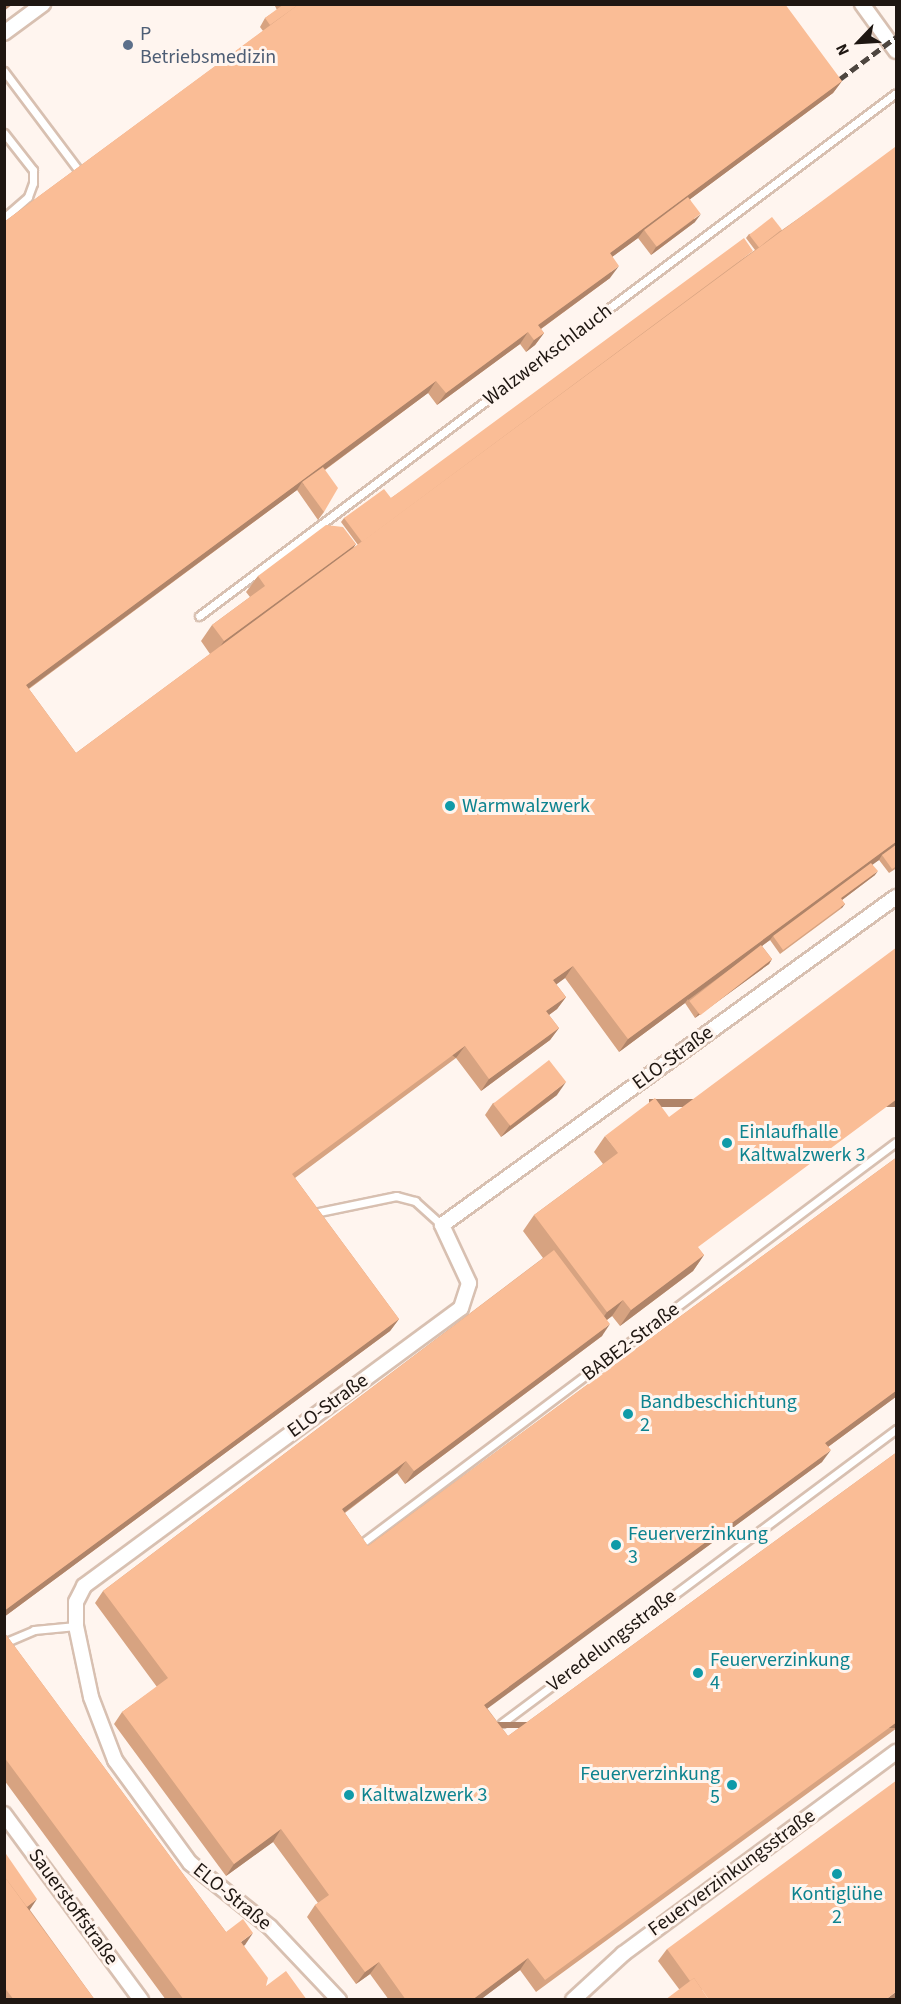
<!DOCTYPE html>
<html>
<head>
<meta charset="utf-8">
<style>
  body { margin:0 }
  #map { position:relative; width:901px; height:2004px; overflow:hidden; background:#fff5ef; font-family:"Source Sans 3",sans-serif }
  div>[style] { position:absolute }
  [style*='--x'] { left:calc(var(--x)*1px); top:calc(var(--y)*1px); width:calc(var(--w)*1px); rotate:calc(var(--a)*1deg) }
  .roads { filter:drop-shadow(2px 0 #d8c0b1) drop-shadow(-2px 0 #d8c0b1) drop-shadow(0 2px #d8c0b1) drop-shadow(0 -2px #d8c0b1) }
  .service>* { height:7px; margin:-3.5px; padding:0 3.5px; transform-origin:3.5px; border-radius:3.5px; background:#fff }
  .minor>* { height:14px; margin:-7px; padding:0 7px; transform-origin:7px; border-radius:7px; background:#fff }
  .rail>* { height:4.5px; margin-top:-2.25px; transform-origin:0; background:repeating-linear-gradient(90deg,#4e4640 0 9px,transparent 0 13.5px) }
  .wall>* { inset:0; background:#d7a381 }
  .shaded-wall>* { inset:0; background:#af8469; transform-origin:0 0 }
  .building>* { inset:0; background:#fabd96; transform-origin:0 0 }
  .dots>* { width:16px; height:16px; translate:-50% -50%; box-sizing:border-box; border:3px solid #fff5ef; border-radius:50% }
  span { translate:-50% -50%; white-space:nowrap; text-align:center; line-height:1.15; -webkit-text-stroke:6px #fff5ef; paint-order:stroke }
  .service-label { font-size:20px; color:#4e5e75 }
  .left { translate:0 -50%; text-align:left }
  .street-label { font-size:20px; color:#1f1712 }
  .culture-label { font-size:20px; color:#0d838f }
  .right { translate:-100% -50%; text-align:right }
  .frame { position:absolute; inset:0; border:6px solid #1f1712; pointer-events:none }
  .north { position:absolute; left:829px; top:12px; width:60px; height:60px; -webkit-text-stroke:4px #fff5ef; paint-order:stroke; rotate:245deg; font-size:16px; font-weight:700; line-height:24px; text-align:center; color:#1f1712 }
  .north::after { content:''; display:block; margin:auto; width:21px; height:27px; background:#1f1712; clip-path:polygon(50% 0,100% 100%,50% 72%,0 100%) }
</style>
</head>
<body>
<div id="map">
  <div class="roads">
    <div class="service">
      <i style="--x:4;--y:71;--w:120;--a:53.1"></i>
      <i style="--x:4;--y:133;--w:47;--a:51.9"></i>
      <i style="--x:33;--y:170;--w:13;--a:90"></i>
      <i style="--x:33;--y:183;--w:15;--a:110"></i>
      <i style="--x:28;--y:197;--w:32;--a:139"></i>
      <i style="--x:199;--y:616;--w:871;--a:-36.88"></i>
      <i style="--x:319;--y:1212;--w:79;--a:-11.7"></i>
      <i style="--x:396;--y:1196;--w:20;--a:15"></i>
      <i style="--x:415;--y:1201;--w:36;--a:42"></i>
      <i style="--x:365;--y:1541;--w:664;--a:-36.92"></i>
      <i style="--x:4;--y:1643;--w:33;--a:-23"></i>
      <i style="--x:34;--y:1630;--w:42;--a:-5.4"></i>
      <i style="--x:502;--y:1723;--w:492;--a:-36.7"></i>
    </div>
    <div class="minor">
      <i style="--x:862;--y:4;--w:58;--a:54.1"></i>
      <i style="--x:4;--y:33;--w:49;--a:-36.6"></i>
      <i style="--x:4;--y:1814;--w:231;--a:53.6"></i>
      <i style="--x:339;--y:2000;--w:100;--a:-133.4"></i>
      <i style="--x:270;--y:1927;--w:102;--a:-141.3"></i>
      <i style="--x:190;--y:1863;--w:127;--a:-126.1"></i>
      <i style="--x:115;--y:1760;--w:67;--a:-110.9"></i>
      <i style="--x:91;--y:1697;--w:73;--a:-101.9"></i>
      <i style="--x:76;--y:1626;--w:24;--a:-90"></i>
      <i style="--x:76;--y:1602;--w:18;--a:-63"></i>
      <i style="--x:84;--y:1586;--w:468;--a:-36.4"></i>
      <i style="--x:461;--y:1308;--w:26;--a:-72"></i>
      <i style="--x:469;--y:1283;--w:64;--a:-115"></i>
      <i style="--x:442;--y:1225;--w:560;--a:-35.85"></i>
      <i style="--x:573;--y:2000;--w:68;--a:-42.6"></i>
      <i style="--x:623;--y:1954;--w:340;--a:-36.5"></i>
    </div>
  </div>
  <div class="rail">
    <i style="--x:829;--y:87;--w:84;--a:-36.7"></i>
  </div>
  <div class="wall">
    <i style="clip-path:polygon(274px 4px,297px 4px,842px 81px,833px 93px,690px 199px,695px 222px,651px 255px,638px 238px,612px 257px,610px 278px,541px 329px,544px 333px,535px 345px,526px 352px,520px 344px,437px 405px,428px 393px,325px 470px,324px 512px,318px 520px,297px 490px,29px 689px,76px 753px,210px 654px,201px 641px,212px 625px,250px 597px,246px 592px,258px 576px,356px 544px,353px 548px,358px 545px,341px 522px,344px 518px,391px 498px,755px 250px,746px 238px,749px 234px,782px 230px,897px 149px,897px 868px,889px 873px,879px 860px,872px 864px,875px 875px,842px 900px,842px 908px,780px 954px,770px 940px,762px 946px,772px 959px,769px 964px,695px 1018px,685px 1003px,619px 1052px,565px 978px,556px 984px,566px 997px,557px 1009px,549px 1015px,559px 1028px,550px 1040px,481px 1091px,456px 1058px,295px 1178px,399px 1319px,390px 1331px,4px 1617px,4px 222px,263px 31px,260px 27px,265px 18px,277px 10px)"></i>
    <i style="clip-path:polygon(557px 1095px,501px 1137px,485px 1115px,493px 1103px)"></i>
    <i style="clip-path:polygon(605px 1136px,704px 1255px,693px 1271px,620px 1326px,612px 1316px,607px 1320px,602px 1336px,405px 1484px,397px 1473px,345px 1513px,368px 1546px,897px 1157px,897px 1396px,828px 1447px,822px 1462px,487px 1708px,508px 1736px,897px 1452px,897px 1728px,536px 1992px,520px 1970px,480px 2000px,389px 2000px,370px 1974px,356px 1984px,307px 1917px,315px 1905px,318px 1903px,273px 1842px,226px 1876px,114px 1724px,122px 1712px,157px 1687px,95px 1603px,103px 1591px,543px 1258px,523px 1231px,534px 1215px,603px 1164px,594px 1152px)"></i>
    <i style="clip-path:polygon(4px 1632px,226px 1932px,244px 1946px,266px 1986px,307px 2000px,166px 2000px,4px 1780px)"></i>
    <i style="clip-path:polygon(4px 1851px,30px 1910px,95px 2000px,4px 2000px)"></i>
    <i style="clip-path:polygon(667px 1949px,893px 2000px,679px 1989px,658px 1961px)"></i>
  </div>
  <div class="shaded-wall">
    <i style="clip-path:polygon(13px 4px,4px 11px,4px 5px)"></i>
    <i style="clip-path:polygon(842px 81px,833px 93px,646px 232px,644px 230px,638px 238px,601px 265px,610px 253px)"></i>
    <i style="clip-path:polygon(701px 214px,695px 222px,651px 255px,656px 247px)"></i>
    <i style="clip-path:polygon(619px 266px,610px 278px,531px 336px,538px 325px)"></i>
    <i style="clip-path:polygon(528px 332px,520px 344px,437px 405px,446px 393px)"></i>
    <i style="clip-path:polygon(544px 333px,535px 345px,526px 352px,534px 340px)"></i>
    <i style="clip-path:polygon(436px 381px,428px 393px,304px 485px,302px 482px,297px 490px,17px 697px,26px 685px)"></i>
    <i style="clip-path:polygon(356px 544px,345px 560px,213px 657px,224px 641px)"></i>
    <i style="clip-path:polygon(897px 841px,897px 846px,882px 855px,879px 860px,774px 937px,773px 936px,770px 940px,688px 1000px,688px 999px,685px 1003px,619px 1052px,628px 1039px)"></i>
    <i style="clip-path:polygon(878px 871px,875px 875px,838px 903px,841px 898px)"></i>
    <i style="left:845px;top:904px;width:5px;height:77px;rotate:127deg"></i>
    <i style="clip-path:polygon(772px 959px,769px 964px,695px 1018px,698px 1014px)"></i>
    <i style="clip-path:polygon(573px 966px,565px 978px,545px 993px,553px 980px)"></i>
    <i style="clip-path:polygon(566px 997px,557px 1009px,538px 1023px,546px 1011px)"></i>
    <i style="clip-path:polygon(559px 1028px,550px 1040px,481px 1091px,489px 1079px)"></i>
    <i style="left:465px;top:1046px;width:15px;height:215px;rotate:127deg"></i>
    <i style="clip-path:polygon(566px 1082px,557px 1095px,501px 1137px,510px 1125px)"></i>
    <i style="left:897px;top:1099px;width:8px;height:248px;rotate:90deg"></i>
    <i style="clip-path:polygon(704px 1255px,693px 1271px,620px 1326px,631px 1310px)"></i>
    <i style="clip-path:polygon(623px 1300px,612px 1316px,596px 1328px,607px 1312px)"></i>
    <i style="clip-path:polygon(399px 1319px,390px 1331px,4px 1617px,4px 1611px)"></i>
    <i style="clip-path:polygon(610px 1324px,602px 1336px,405px 1484px,414px 1471px)"></i>
    <i style="clip-path:polygon(897px 1390px,897px 1396px,817px 1455px,825px 1443px)"></i>
    <i style="clip-path:polygon(831px 1450px,822px 1462px,476px 1717px,484px 1705px)"></i>
    <i style="clip-path:polygon(406px 1461px,397px 1473px,333px 1521px,342px 1509px)"></i>
    <i style="left:897px;top:1722px;width:6px;height:436px;rotate:90deg"></i>
    <i style="clip-path:polygon(281px 1829px,273px 1842px,226px 1876px,234px 1864px)"></i>
    <i style="clip-path:polygon(37px 1899px,29px 1911px,23px 1909px)"></i>
    <i style="clip-path:polygon(253px 1933px,245px 1945px,233px 1954px,241px 1942px)"></i>
    <i style="clip-path:polygon(528px 1958px,520px 1970px,480px 2000px,472px 2000px)"></i>
    <i style="clip-path:polygon(379px 1962px,370px 1974px,356px 1984px,365px 1972px)"></i>
    <i style="clip-path:polygon(897px 1991px,897px 1997px,893px 2000px,885px 2000px)"></i>
  </div>
  <div class="building">
    <i style="clip-path:polygon(284px 4px,298px 5px,270px 25px,265px 18px)"></i>
    <i style="clip-path:polygon(299px 4px,785px 4px,842px 81px,610px 253px,619px 266px,538px 325px,544px 333px,534px 340px,528px 332px,446px 393px,436px 381px,26px 685px,76px 753px,895px 147px,897px 149px,897px 841px,628px 1039px,573px 966px,553px 980px,566px 997px,546px 1011px,559px 1028px,489px 1079px,465px 1046px,292px 1174px,399px 1319px,4px 1611px,4px 222px)"></i>
    <i style="left:688px;top:197px;width:21px;height:55px;rotate:53deg"></i>
    <i style="left:772px;top:217px;width:16px;height:29px;rotate:52deg"></i>
    <i style="clip-path:polygon(744px 238px,753px 251px,362px 542px,344px 518px,384px 489px,391px 498px)"></i>
    <i style="clip-path:polygon(323px 467px,338px 488px,324px 512px,302px 482px)"></i>
    <i style="clip-path:polygon(326px 525px,343px 527px,356px 544px,224px 641px,212px 625px,265px 586px,258px 576px)"></i>
    <i style="clip-path:polygon(897px 844px,897px 866px,892px 869px,882px 855px)"></i>
    <i style="clip-path:polygon(871px 863px,878px 871px,841px 898px,845px 904px,783px 950px,773px 936px)"></i>
    <i style="left:761px;top:945px;width:18px;height:91px;rotate:52deg"></i>
    <i style="clip-path:polygon(897px 947px,897px 1099px,698px 1247px,704px 1255px,631px 1310px,623px 1300px,607px 1312px,534px 1215px,618px 1153px,605px 1136px,655px 1098px,669px 1117px)"></i>
    <i style="left:549px;top:1060px;width:28px;height:71px;rotate:52deg"></i>
    <i style="clip-path:polygon(897px 1157px,897px 1390px,825px 1443px,831px 1450px,484px 1705px,508px 1736px,897px 1452px,897px 1722px,545px 1980px,528px 1958px,472px 2000px,406px 2000px,379px 1962px,365px 1972px,315px 1905px,329px 1895px,281px 1829px,234px 1864px,122px 1712px,168px 1678px,103px 1591px,554px 1250px,610px 1324px,414px 1471px,406px 1461px,342px 1509px,368px 1546px)"></i>
    <i style="clip-path:polygon(4px 1632px,226px 1932px,243px 1919px,253px 1933px,241px 1942px,268px 1978px,266px 1986px,286px 1971px,307px 2000px,184px 2000px,4px 1757px)"></i>
    <i style="clip-path:polygon(897px 1780px,897px 1991px,885px 2000px,709px 2000px,694px 1978px,690px 1981px,667px 1949px)"></i>
    <i style="clip-path:polygon(4px 1851px,37px 1899px,27px 1907px,4px 1876px)"></i>
    <i style="clip-path:polygon(4px 1876px,95px 2000px,14px 2000px,4px 1987px)"></i>
    <i style="clip-path:polygon(694px 1978px,709px 2000px,665px 2000px)"></i>
  </div>
  <div class="dots">
    <i style="left:128px;top:45px;background:#5c6f8a"></i>
    <i style="left:450px;top:806px;background:#0f9aa8"></i>
    <i style="left:727px;top:1143px;background:#0f9aa8"></i>
    <i style="left:628px;top:1414px;background:#0f9aa8"></i>
    <i style="left:616px;top:1545px;background:#0f9aa8"></i>
    <i style="left:698px;top:1673px;background:#0f9aa8"></i>
    <i style="left:732px;top:1785px;background:#0f9aa8"></i>
    <i style="left:349px;top:1795px;background:#0f9aa8"></i>
    <i style="left:837px;top:1874px;background:#0f9aa8"></i>
  </div>
  <div class="service-label">
    <span class="left" style="left:140px;top:46px">P<br>Betriebsmedizin</span>
  </div>
  <div class="street-label">
    <span style="left:548px;top:355px;rotate:-37deg">Walzwerkschlauch</span>
    <span style="left:673px;top:1058px;rotate:-36deg">ELO-Straße</span>
    <span style="left:631px;top:1342px;rotate:-37deg">BABE2-Straße</span>
    <span style="left:328px;top:1406px;rotate:-36deg">ELO-Straße</span>
    <span style="left:612px;top:1641px;rotate:-37deg">Veredelungsstraße</span>
    <span style="left:732px;top:1873px;rotate:-36deg">Feuerverzinkungsstraße</span>
    <span style="left:232px;top:1897px;rotate:39deg">ELO-Straße</span>
    <span style="left:73px;top:1907px;rotate:54deg">Sauerstoffstraße</span>
  </div>
  <div class="culture-label">
    <span class="left" style="left:462px;top:806px">Warmwalzwerk</span>
    <span class="left" style="left:739px;top:1144px">Einlaufhalle<br>Kaltwalzwerk 3</span>
    <span class="left" style="left:640px;top:1414px">Bandbeschichtung<br>2</span>
    <span class="left" style="left:628px;top:1546px">Feuerverzinkung<br>3</span>
    <span class="left" style="left:710px;top:1672px">Feuerverzinkung<br>4</span>
    <span class="right" style="left:720px;top:1786px">Feuerverzinkung<br>5</span>
    <span class="left" style="left:361px;top:1795px">Kaltwalzwerk 3</span>
    <span style="left:837px;top:1906px">Kontiglühe<br>2</span>
  </div>
  <div class="frame"></div>
  <div class="north">N</div>
</div>
</body>
</html>
